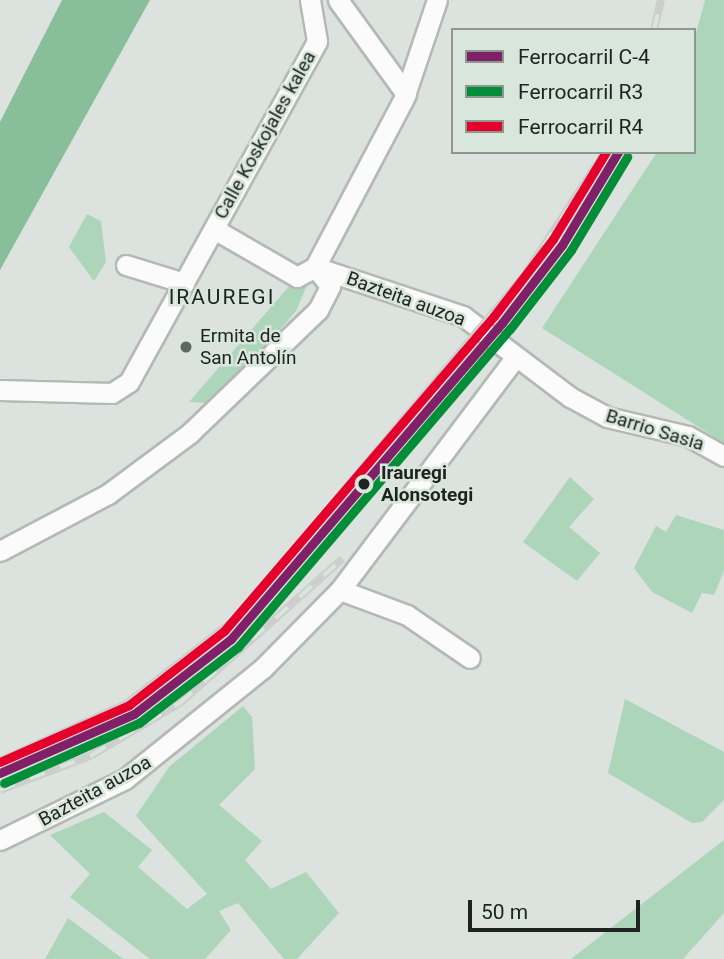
<!DOCTYPE html>
<html>
<head>
<meta charset="utf-8">
<style>
  body { margin:0 }
  #map { position:relative; width:724px; height:959px; overflow:hidden; background:#dce2dd; font-family:Roboto,sans-serif }
  div>[style] { position:absolute }
  [style*='--x'] { left:calc(var(--x)*1px); top:calc(var(--y)*1px); width:calc(var(--w)*1px); rotate:calc(var(--a)*1deg) }
  .green>* { inset:0; background:#add5b9 }
  .water>* { inset:0; background:#88be99 }
  .roads { filter:drop-shadow(2px 0 #b4b9b5) drop-shadow(-2px 0 #b4b9b5) drop-shadow(0 2px #b4b9b5) drop-shadow(0 -2px #b4b9b5) }
  .street>* { height:19px; margin:-9.5px; padding:0 9.5px; transform-origin:9.5px; border-radius:9.5px; background:#fafbfa }
  .rail>* { height:8px; margin-top:-4px; transform-origin:0; background:repeating-linear-gradient(90deg,#d8e6dc 0 16px,#cbcecc 0 32px); box-sizing:border-box; border-block:2px solid #cbcecc }
  .rail-1>* { height:9px; margin:-4.5px; padding:0 4.5px; transform-origin:4.5px; border-radius:4.5px; background:#802168 }
  .rail-2>* { height:9px; margin:-4.5px; padding:0 4.5px; transform-origin:4.5px; border-radius:4.5px; background:#028d38 }
  .rail-3>* { height:9px; margin:-4.5px; padding:0 4.5px; transform-origin:4.5px; border-radius:4.5px; background:#e4002b }
  .dots>* { width:19px; height:19px; translate:-50% -50%; box-sizing:border-box; border:4px solid #d8e6dc; border-radius:50% }
  span { translate:-50% -50%; white-space:nowrap; text-align:center; line-height:1.15; -webkit-text-stroke:5px #d8e6dc; paint-order:stroke }
  .street-label { font-size:19px; color:#1e231f }
  .poi-label { font-size:19px; color:#1e231f }
  .left { translate:0 -50%; text-align:left }
  .stop-label { font-size:19px; color:#1e231f; font-weight:700 }
  .neighbourhood-label { font-size:21px; color:#1e231f; letter-spacing:2px }
  .legend { position:absolute; left:451px; top:28px; width:245px; height:126px; box-sizing:border-box; background:#d8e6dc; border:2px solid #8e9890; margin:0; padding:9px 12px; list-style:none; font-size:21px; color:#1e231f }
  .legend li { display:flex; align-items:center; gap:14px; height:35px }
  .legend b { width:35px; border:2px solid #8e9890 }
  .scale { position:absolute; left:468px; top:900px; width:172px; height:32px; box-sizing:border-box; border:4px solid #1e231f; border-top:0; padding-left:9px; font-size:21px; line-height:24px; white-space:nowrap; color:#1e231f; -webkit-text-stroke:5px #d8e6dc; paint-order:stroke }
</style>
</head>
<body>
<div id="map">
  <div class="green">
    <i style="clip-path:polygon(705px 0,724px 0,724px 443px,542px 328px,657px 152px,694px 152px,694px 40px)"></i>
    <i style="clip-path:polygon(87px 214px,101px 221px,106px 262px,94px 281px,69px 247px)"></i>
    <i style="clip-path:polygon(315px 267px,296px 311px,256px 358px,209px 403px,189px 402px,297px 277px)"></i>
    <i style="clip-path:polygon(570px 477px,594px 499px,569px 527px,600px 553px,577px 581px,523px 542px)"></i>
    <i style="clip-path:polygon(676px 515px,724px 530px,724px 571px,714px 595px,702px 593px,692px 613px,652px 592px,634px 568px,656px 526px,666px 532px)"></i>
    <i style="clip-path:polygon(625px 699px,724px 752px,724px 800px,702px 822px,692px 823px,608px 773px)"></i>
    <i style="clip-path:polygon(243px 706px,252px 717px,255px 769px,219px 805px,262px 841px,245px 860px,271px 889px,306px 872px,339px 913px,297px 959px,284px 959px,238px 903px,219px 911px,231px 930px,205px 959px,150px 959px,70px 897px,90px 874px,50px 835px,104px 812px,152px 850px,138px 867px,187px 909px,207px 894px,136px 816px,169px 767px)"></i>
    <i style="clip-path:polygon(724px 840px,724px 913px,683px 959px,571px 959px)"></i>
    <i style="clip-path:polygon(68px 918px,123px 959px,45px 959px)"></i>
  </div>
  <div class="water">
    <i style="clip-path:polygon(62px 0,150px 0,0 270px,0 122px)"></i>
  </div>
  <div class="roads">
    <div class="street">
      <i style="--x:338;--y:0;--w:116;--a:54.1"></i>
      <i style="--x:214;--y:229;--w:96;--a:30"></i>
      <i style="--x:297;--y:277;--w:21;--a:-29"></i>
      <i style="--x:126;--y:265;--w:61;--a:17.2"></i>
      <i style="--x:315;--y:267;--w:156;--a:18.3"></i>
      <i style="--x:463;--y:316;--w:134;--a:37.1"></i>
      <i style="--x:570;--y:397;--w:42;--a:28.4"></i>
      <i style="--x:607;--y:417;--w:83;--a:13.2"></i>
      <i style="--x:688;--y:436;--w:41;--a:29.1"></i>
      <i style="--x:315;--y:267;--w:191;--a:-62.2"></i>
      <i style="--x:404;--y:98;--w:103;--a:-71.4"></i>
      <i style="--x:0;--y:390;--w:112;--a:1.5"></i>
      <i style="--x:112;--y:393;--w:20;--a:-33"></i>
      <i style="--x:129;--y:382;--w:389;--a:-61.1"></i>
      <i style="--x:317;--y:41;--w:42;--a:-99.7"></i>
      <i style="--x:0;--y:551;--w:122;--a:-27.8"></i>
      <i style="--x:108;--y:494;--w:102;--a:-36.6"></i>
      <i style="--x:190;--y:433;--w:178;--a:-43.9"></i>
      <i style="--x:318;--y:310;--w:27;--a:-63"></i>
      <i style="--x:330;--y:286;--w:24;--a:-128"></i>
      <i style="--x:340;--y:590;--w:72;--a:20.5"></i>
      <i style="--x:407;--y:615;--w:76;--a:34.3"></i>
      <i style="--x:0;--y:840;--w:139;--a:-26"></i>
      <i style="--x:125;--y:779;--w:177;--a:-38.8"></i>
      <i style="--x:263;--y:668;--w:110;--a:-45.4"></i>
      <i style="--x:340;--y:590;--w:291;--a:-53"></i>
    </div>
  </div>
  <div class="rail">
    <i style="--x:654;--y:30;--w:31;--a:-77"></i>
    <i style="--x:0;--y:761;--w:138;--a:-24.3"></i>
    <i style="--x:126;--y:704;--w:139;--a:-37.7"></i>
    <i style="--x:236;--y:619;--w:451;--a:-50"></i>
    <i style="--x:526;--y:273;--w:145;--a:-56.9"></i>
    <i style="--x:0;--y:790;--w:98;--a:-20.8"></i>
    <i style="--x:92;--y:755;--w:102;--a:-30.6"></i>
    <i style="--x:180;--y:703;--w:217;--a:-41.6"></i>
  </div>
  <div class="rail-1">
    <i style="--x:0;--y:773;--w:146;--a:-23.8"></i>
    <i style="--x:134;--y:714;--w:123;--a:-37.7"></i>
    <i style="--x:231;--y:639;--w:416;--a:-49.4"></i>
    <i style="--x:502;--y:323;--w:98;--a:-52.4"></i>
    <i style="--x:562;--y:245;--w:109;--a:-58.9"></i>
  </div>
  <div class="rail-2">
    <i style="--x:4;--y:783;--w:148;--a:-24"></i>
    <i style="--x:139;--y:723;--w:125;--a:-37.5"></i>
    <i style="--x:238;--y:647;--w:418;--a:-49.5"></i>
    <i style="--x:510;--y:329;--w:100;--a:-52.3"></i>
    <i style="--x:571;--y:250;--w:109;--a:-58.9"></i>
  </div>
  <div class="rail-3">
    <i style="--x:0;--y:762;--w:141;--a:-23.8"></i>
    <i style="--x:129;--y:705;--w:120;--a:-37.9"></i>
    <i style="--x:224;--y:631;--w:415;--a:-49.4"></i>
    <i style="--x:494;--y:316;--w:97;--a:-52.5"></i>
    <i style="--x:553;--y:239;--w:102;--a:-58.7"></i>
  </div>
  <div class="dots">
    <i style="left:186px;top:347px;background:#606662"></i>
    <i style="left:364px;top:484px;background:#1e231f"></i>
  </div>
  <div class="street-label">
    <span style="left:265px;top:135px;rotate:-61deg">Calle Koskojales kalea</span>
    <span style="left:406px;top:299px;rotate:20deg">Bazteita auzoa</span>
    <span style="left:655px;top:430px;rotate:17deg">Barrio Sasia</span>
    <span style="left:95px;top:791px;rotate:-29deg">Bazteita auzoa</span>
  </div>
  <div class="poi-label">
    <span class="left" style="left:200px;top:347px">Ermita de<br>San Antolín</span>
  </div>
  <div class="stop-label">
    <span class="left" style="left:381px;top:484px">Irauregi<br>Alonsotegi</span>
  </div>
  <div class="neighbourhood-label">
    <span style="left:222px;top:297px">IRAUREGI</span>
  </div>
  <ul class="legend">
  <li><b style="height:9px;background:#802168"></b>Ferrocarril C-4</li>
  <li><b style="height:9px;background:#028d38"></b>Ferrocarril R3</li>
  <li><b style="height:9px;background:#e4002b"></b>Ferrocarril R4</li>
  </ul>
  <div class="scale">50 m</div>
</div>
</body>
</html>
